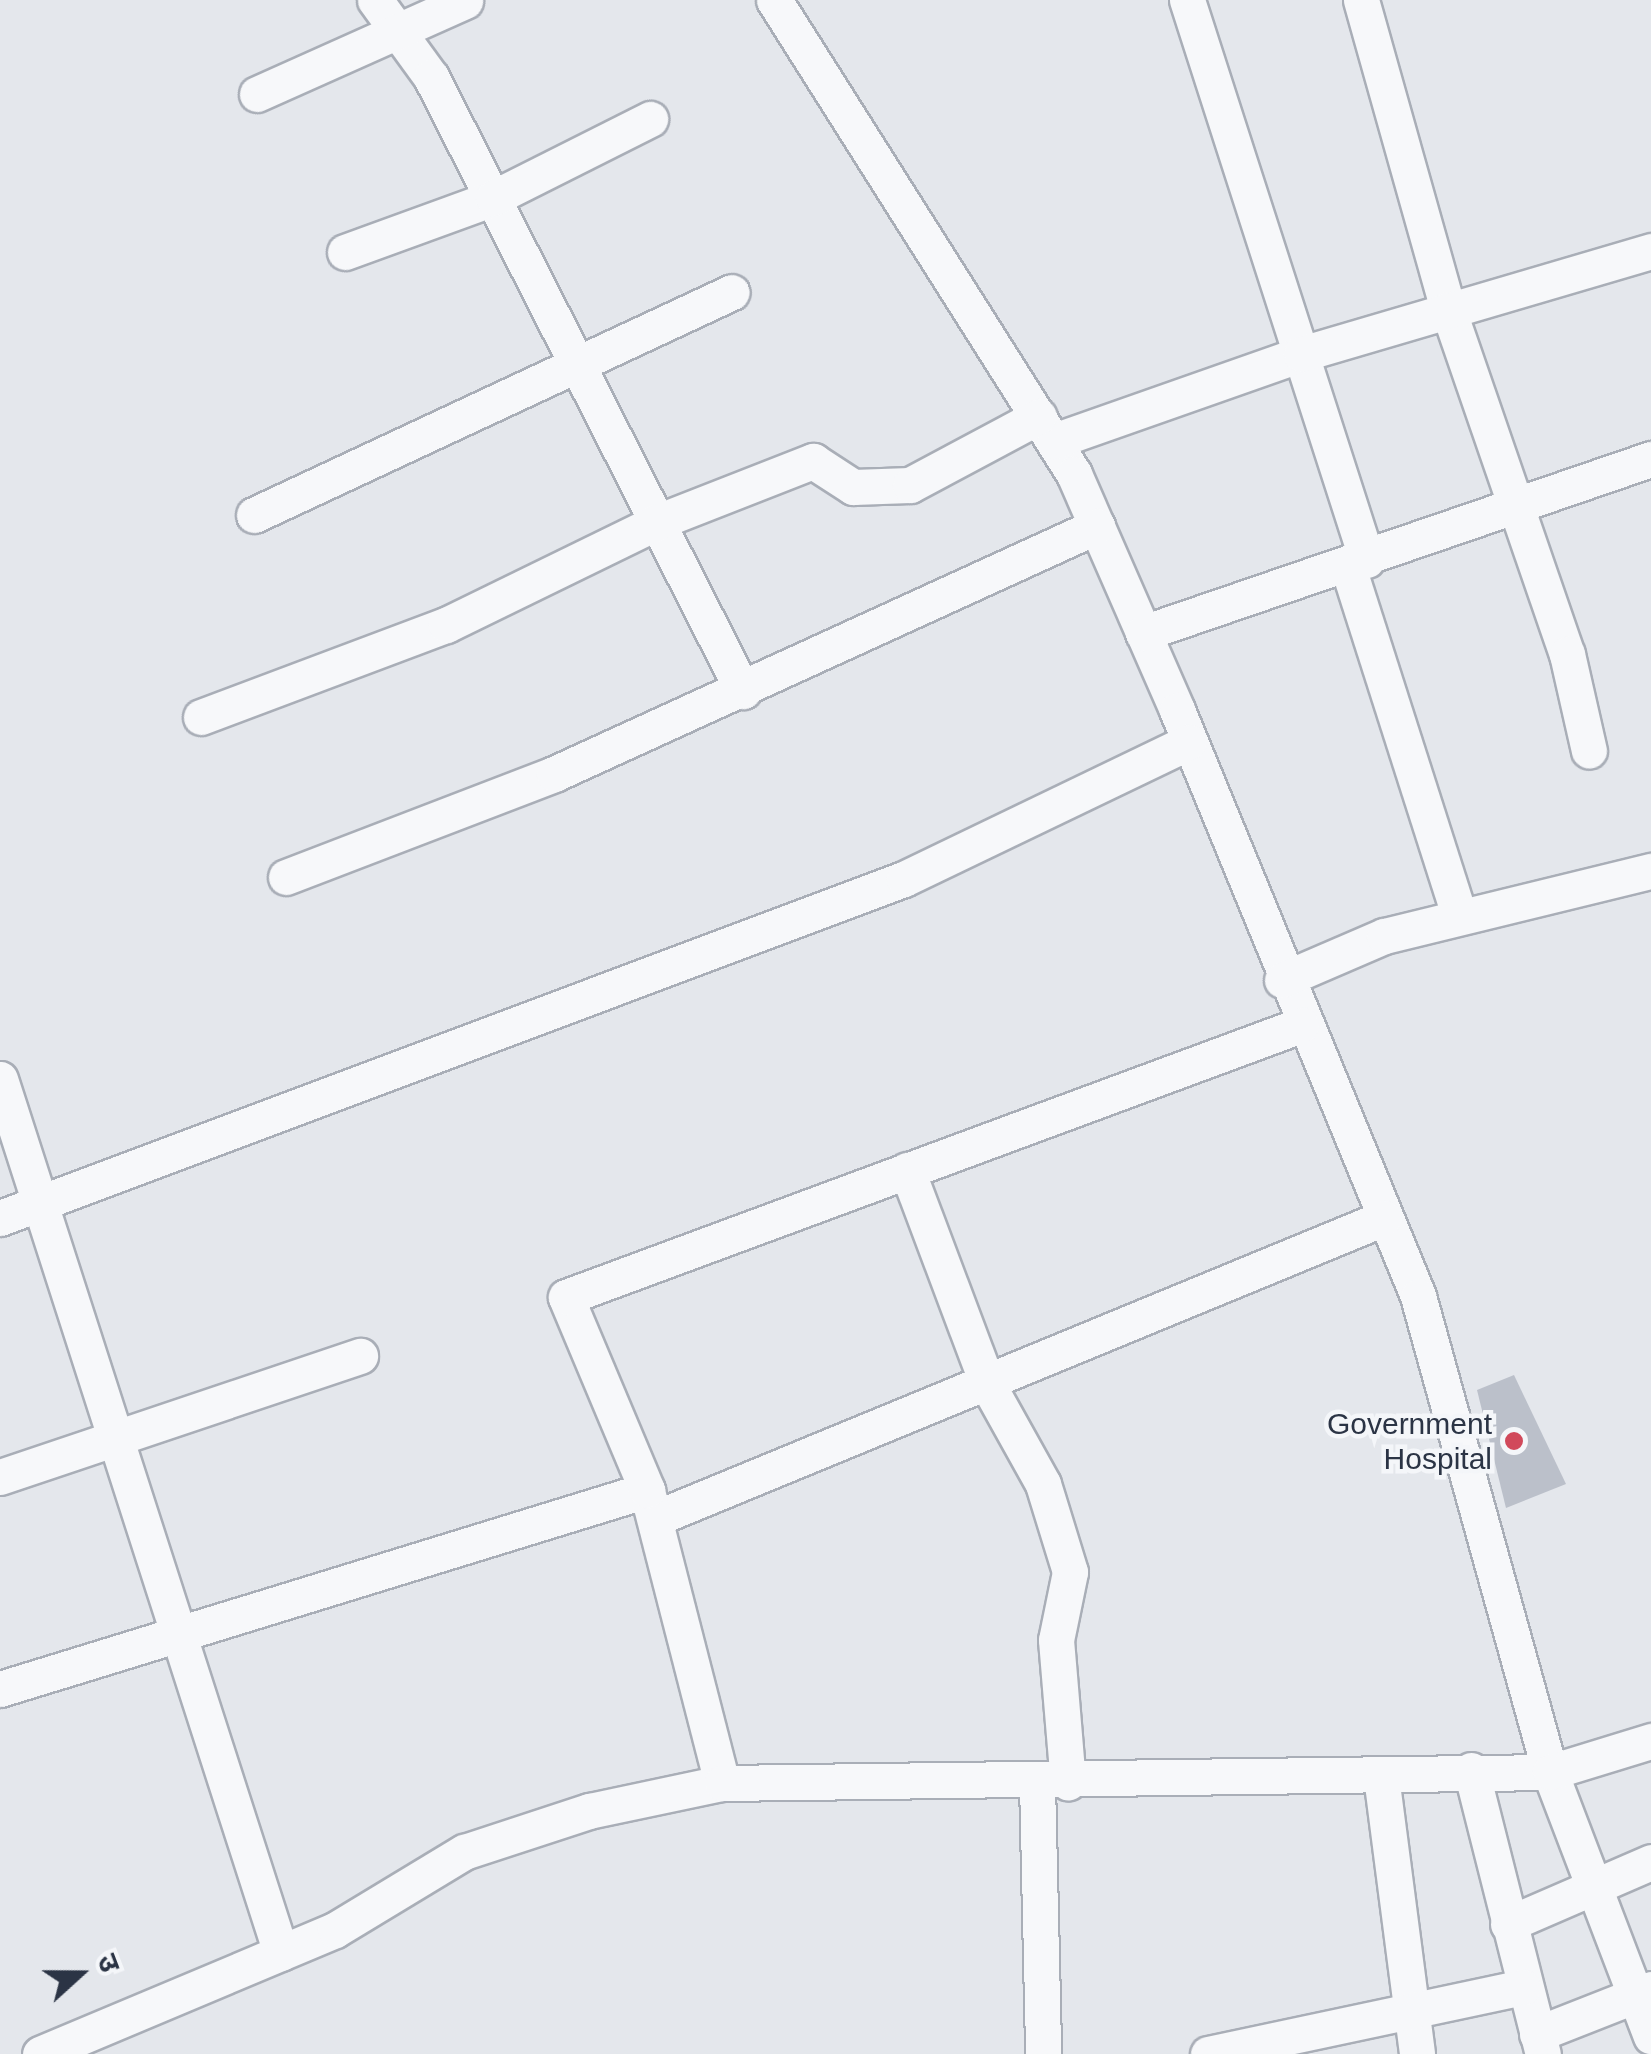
<!DOCTYPE html>
<html>
<head>
<meta charset="utf-8">
<style>
  body { margin:0 }
  #map { position:relative; width:1651px; height:2054px; overflow:hidden; background:#e4e7ec; font-family:Arial,"Noto Sans Devanagari",sans-serif }
  div>[style] { position:absolute }
  [style*='--x'] { left:calc(var(--x)*1px); top:calc(var(--y)*1px); width:calc(var(--w)*1px); rotate:calc(var(--a)*1deg) }
  .building>* { inset:0; background:#bbc0ca }
  .roads { filter:drop-shadow(2px 0 #a9aeb7) drop-shadow(-2px 0 #a9aeb7) drop-shadow(0 2px #a9aeb7) drop-shadow(0 -2px #a9aeb7) }
  .minor>* { height:35px; margin:-17.5px; padding:0 17.5px; transform-origin:17.5px; border-radius:17.5px; background:#f7f8fa }
  .dots>* { width:28px; height:28px; translate:-50% -50%; box-sizing:border-box; border:5px solid #f4f6f9; border-radius:50% }
  span { translate:-50% -50%; white-space:nowrap; text-align:center; line-height:1.15; -webkit-text-stroke:9px #f4f6f9; paint-order:stroke }
  .poi-label { font-size:30px; color:#2b3445 }
  .right { translate:-100% -50%; text-align:right }
  .north { position:absolute; left:30px; top:1924px; width:100px; height:100px; -webkit-text-stroke:8px #f4f6f9; paint-order:stroke; rotate:69deg; font-size:28px; font-weight:700; line-height:40px; text-align:center; color:#2b3445 }
  .north::after { content:''; display:block; margin:auto; width:35px; height:45px; background:#2b3445; clip-path:polygon(50% 0,100% 100%,50% 72%,0 100%) }
</style>
</head>
<body>
<div id="map">
  <div class="building">
    <i style="clip-path:polygon(1514px 1375px,1566px 1484px,1506px 1508px,1477px 1390px)"></i>
  </div>
  <div class="roads">
    <div class="minor">
      <i style="--x:375;--y:0;--w:95;--a:54"></i>
      <i style="--x:431;--y:77;--w:689;--a:63.06"></i>
      <i style="--x:774;--y:0;--w:561;--a:57.67"></i>
      <i style="--x:1074;--y:474;--w:257;--a:66.4"></i>
      <i style="--x:1177;--y:710;--w:634;--a:67.64"></i>
      <i style="--x:1418;--y:1296;--w:494;--a:74.5"></i>
      <i style="--x:1550;--y:1772;--w:283;--a:69.1"></i>
      <i style="--x:1187;--y:0;--w:588;--a:72.18"></i>
      <i style="--x:1361;--y:0;--w:321;--a:74.3"></i>
      <i style="--x:1448;--y:309;--w:365;--a:71"></i>
      <i style="--x:1567;--y:654;--w:99;--a:77.2"></i>
      <i style="--x:257;--y:94;--w:228;--a:-24.1"></i>
      <i style="--x:345;--y:252;--w:158;--a:-20"></i>
      <i style="--x:493;--y:198;--w:176;--a:-26.7"></i>
      <i style="--x:1054;--y:441;--w:262;--a:-19.4"></i>
      <i style="--x:1301;--y:354;--w:365;--a:-16.4"></i>
      <i style="--x:254;--y:515;--w:527;--a:-25.01"></i>
      <i style="--x:1348;--y:567;--w:364;--a:72.3"></i>
      <i style="--x:1143;--y:633;--w:537;--a:-18.91"></i>
      <i style="--x:201;--y:717;--w:262;--a:-20.6"></i>
      <i style="--x:446;--y:625;--w:235;--a:-26"></i>
      <i style="--x:657;--y:522;--w:168;--a:-21.4"></i>
      <i style="--x:813;--y:461;--w:48;--a:33"></i>
      <i style="--x:853;--y:487;--w:57;--a:-2"></i>
      <i style="--x:910;--y:485;--w:146;--a:-28.1"></i>
      <i style="--x:286;--y:877;--w:287;--a:-21"></i>
      <i style="--x:554;--y:774;--w:597;--a:-24.55"></i>
      <i style="--x:1282;--y:980;--w:111;--a:-23.3"></i>
      <i style="--x:1384;--y:936;--w:275;--a:-13.7"></i>
      <i style="--x:0;--y:1079;--w:918;--a:72.18"></i>
      <i style="--x:907;--y:1170;--w:230;--a:69.4"></i>
      <i style="--x:988;--y:1385;--w:113;--a:60.9"></i>
      <i style="--x:1043;--y:1484;--w:92;--a:72.9"></i>
      <i style="--x:1070;--y:1572;--w:69;--a:101.6"></i>
      <i style="--x:1056;--y:1640;--w:143;--a:85.2"></i>
      <i style="--x:0;--y:1218;--w:965;--a:-20.56"></i>
      <i style="--x:904;--y:879;--w:316;--a:-25.7"></i>
      <i style="--x:0;--y:1477;--w:380;--a:-18.6"></i>
      <i style="--x:656;--y:1518;--w:787;--a:-22.4"></i>
      <i style="--x:0;--y:1689;--w:677;--a:-17.1"></i>
      <i style="--x:1471;--y:1770;--w:293;--a:75.8"></i>
      <i style="--x:1381;--y:1776;--w:280;--a:82.6"></i>
      <i style="--x:1037;--y:1782;--w:272;--a:88.7"></i>
      <i style="--x:722;--y:1783;--w:302;--a:-104.4"></i>
      <i style="--x:647;--y:1490;--w:209;--a:-112.8"></i>
      <i style="--x:566;--y:1297;--w:784;--a:-20.31"></i>
      <i style="--x:1508;--y:1924;--w:156;--a:-23.4"></i>
      <i style="--x:1537;--y:2034;--w:123;--a:-21.5"></i>
      <i style="--x:40;--y:2054;--w:320;--a:-22.8"></i>
      <i style="--x:335;--y:1930;--w:151;--a:-31.2"></i>
      <i style="--x:464;--y:1852;--w:132;--a:-18.2"></i>
      <i style="--x:589;--y:1811;--w:136;--a:-11.9"></i>
      <i style="--x:722;--y:1783;--w:828;--a:-0.76"></i>
      <i style="--x:1550;--y:1772;--w:106;--a:-17.1"></i>
      <i style="--x:1208;--y:2054;--w:322;--a:-12"></i>
    </div>
  </div>
  <div class="dots">
    <i style="left:1514px;top:1441px;background:#d1495b"></i>
  </div>
  <div class="poi-label">
    <span class="right" style="left:1492px;top:1441px">Government<br>Hospital</span>
  </div>
  <div class="north">उ</div>
</div>
</body>
</html>
